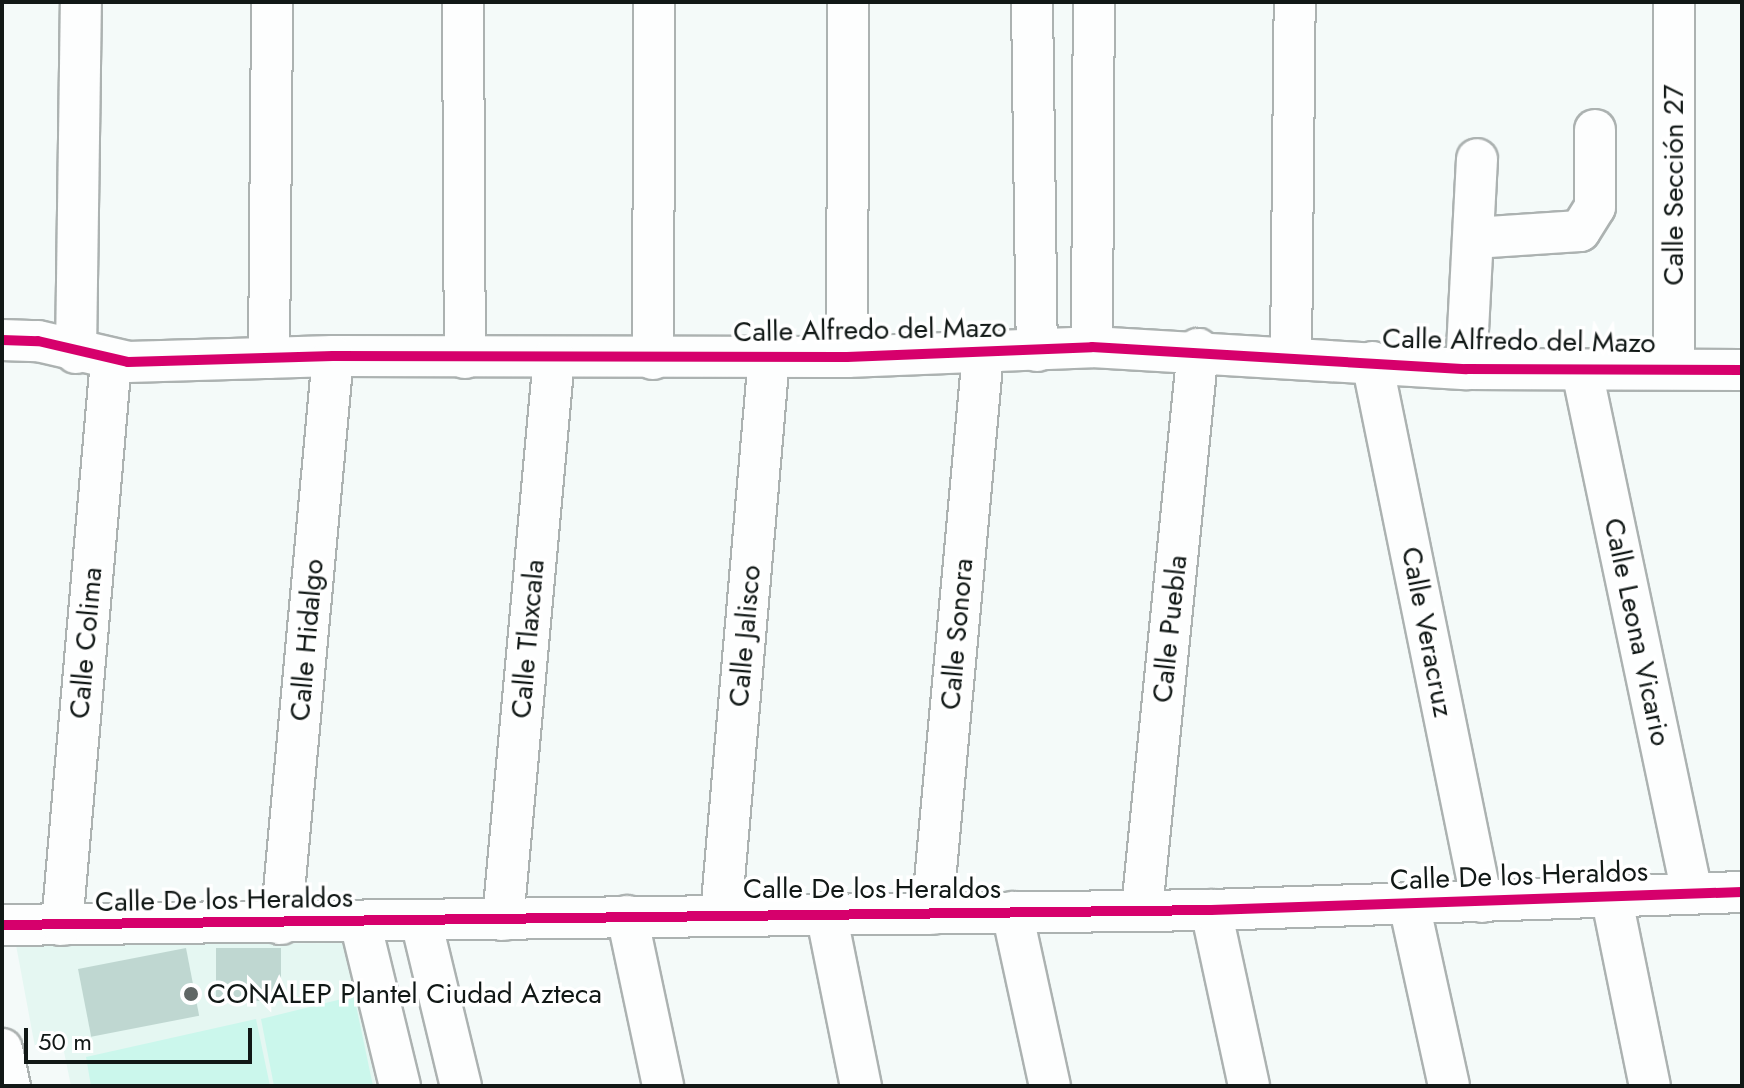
<!DOCTYPE html>
<html>
<head>
<meta charset="utf-8">
<style>
  body { margin:0 }
  #map { position:relative; width:1744px; height:1088px; overflow:hidden; background:#f4faf9; font-family:Jost,sans-serif }
  div>[style] { position:absolute }
  [style*='--x'] { left:calc(var(--x)*1px); top:calc(var(--y)*1px); width:calc(var(--w)*1px); rotate:calc(var(--a)*1deg) }
  .built>* { inset:0; background:#e5f7f2 }
  .green>* { inset:0; background:#cbf7ec }
  .building>* { inset:0; background:#bfd7d1; transform-origin:0 0 }
  .roads { filter:drop-shadow(2px 0 #acb2b1) drop-shadow(-2px 0 #acb2b1) drop-shadow(0 2px #acb2b1) drop-shadow(0 -2px #acb2b1) }
  .minor>* { height:40px; margin:-20px; padding:0 20px; transform-origin:20px; border-radius:20px; background:#fdfefe }
  .cycleway>* { height:10px; margin:-5px; padding:0 5px; transform-origin:5px; border-radius:5px; background:#d6006c }
  .dots>* { width:22px; height:22px; translate:-50% -50%; box-sizing:border-box; border:4px solid #fff; border-radius:50% }
  span { translate:-50% -50%; white-space:nowrap; text-align:center; line-height:1.15; -webkit-text-stroke:7px #fff; paint-order:stroke }
  .street-label { font-size:28px; color:#111816 }
  .poi-label { font-size:28px; color:#111816 }
  .left { translate:0 -50%; text-align:left }
  .frame { position:absolute; inset:0; border:4px solid #111816; pointer-events:none }
  .scale { position:absolute; left:24px; top:1028px; width:228px; height:36px; box-sizing:border-box; border:4px solid #111816; border-top:0; padding-left:10px; font-size:24px; line-height:28px; white-space:nowrap; color:#111816; -webkit-text-stroke:6px #fff; paint-order:stroke }
</style>
</head>
<body>
<div id="map">
  <div class="built">
    <i style="clip-path:polygon(347px 943px,376px 1086px,71px 1086px,62px 1042px,35px 1047px,16px 945px)"></i>
  </div>
  <div class="green">
    <i style="clip-path:polygon(354px 996px,373px 1086px,274px 1086px,261px 1019px)"></i>
    <i style="clip-path:polygon(256px 1019px,270px 1086px,91px 1086px,86px 1057px)"></i>
  </div>
  <div class="building">
    <i style="left:186px;top:948px;width:69px;height:110px;rotate:79deg"></i>
    <i style="left:216px;top:948px;width:65px;height:53px"></i>
  </div>
  <div class="roads">
    <div class="minor">
      <i style="--x:463;--y:2;--w:356;--a:89.7"></i>
      <i style="--x:1032;--y:2;--w:349;--a:89.2"></i>
      <i style="--x:1474;--y:238;--w:106;--a:-3.8"></i>
      <i style="--x:1580;--y:231;--w:28;--a:-58"></i>
      <i style="--x:1595;--y:207;--w:77;--a:-90"></i>
      <i style="--x:2;--y:340;--w:36;--a:2"></i>
      <i style="--x:38;--y:341;--w:92;--a:13.1"></i>
      <i style="--x:128;--y:362;--w:205;--a:-1.7"></i>
      <i style="--x:333;--y:356;--w:514;--a:0.11"></i>
      <i style="--x:847;--y:357;--w:245;--a:-2.3"></i>
      <i style="--x:1092;--y:347;--w:375;--a:3.4"></i>
      <i style="--x:1466;--y:369;--w:276;--a:0.2"></i>
      <i style="--x:1092;--y:347;--w:345;--a:-89.7"></i>
      <i style="--x:76;--y:353;--w:351;--a:-89.2"></i>
      <i style="--x:847;--y:357;--w:355;--a:-89.8"></i>
      <i style="--x:1291;--y:357;--w:355;--a:-89.4"></i>
      <i style="--x:269;--y:358;--w:356;--a:-89.5"></i>
      <i style="--x:653;--y:359;--w:357;--a:-89.8"></i>
      <i style="--x:1372;--y:362;--w:551;--a:78.49"></i>
      <i style="--x:1466;--y:369;--w:210;--a:-87"></i>
      <i style="--x:1674;--y:369;--w:367;--a:-90"></i>
      <i style="--x:1582;--y:371;--w:533;--a:78.1"></i>
      <i style="--x:1611;--y:895;--w:195;--a:78.5"></i>
      <i style="--x:1409;--y:904;--w:186;--a:77.6"></i>
      <i style="--x:1142;--y:909;--w:563;--a:-84.29"></i>
      <i style="--x:1211;--y:910;--w:180;--a:77.8"></i>
      <i style="--x:1012;--y:912;--w:178;--a:77.7"></i>
      <i style="--x:826;--y:913;--w:177;--a:78.6"></i>
      <i style="--x:932;--y:914;--w:562;--a:-84.8"></i>
      <i style="--x:721;--y:915;--w:560;--a:-85.08"></i>
      <i style="--x:627;--y:916;--w:174;--a:78"></i>
      <i style="--x:503;--y:920;--w:565;--a:-84.82"></i>
      <i style="--x:421;--y:921;--w:170;--a:76.4"></i>
      <i style="--x:360;--y:922;--w:169;--a:76.3"></i>
      <i style="--x:281;--y:924;--w:570;--a:-84.77"></i>
      <i style="--x:2;--y:925;--w:1209;--a:-0.71"></i>
      <i style="--x:1211;--y:910;--w:531;--a:-1.94"></i>
      <i style="--x:62;--y:925;--w:567;--a:-85.04"></i>
      <i style="--x:2;--y:1049;--w:38;--a:78"></i>
    </div>
  </div>
  <div class="cycleway">
    <i style="--x:2;--y:340;--w:36;--a:2"></i>
    <i style="--x:38;--y:341;--w:92;--a:13.1"></i>
    <i style="--x:128;--y:362;--w:205;--a:-1.7"></i>
    <i style="--x:333;--y:356;--w:514;--a:0.11"></i>
    <i style="--x:847;--y:357;--w:245;--a:-2.3"></i>
    <i style="--x:1092;--y:347;--w:375;--a:3.4"></i>
    <i style="--x:1466;--y:369;--w:276;--a:0.2"></i>
    <i style="--x:2;--y:925;--w:1209;--a:-0.71"></i>
    <i style="--x:1211;--y:910;--w:531;--a:-1.94"></i>
  </div>
  <div class="dots">
    <i style="left:191px;top:994px;background:#606765"></i>
  </div>
  <div class="street-label">
    <span style="left:1674px;top:185px;rotate:-90deg">Calle Sección 27</span>
    <span style="left:870px;top:330px;rotate:-1deg">Calle Alfredo del Mazo</span>
    <span style="left:1519px;top:341px;rotate:1deg">Calle Alfredo del Mazo</span>
    <span style="left:1170px;top:629px;rotate:-84deg">Calle Puebla</span>
    <span style="left:1427px;top:632px;rotate:79deg">Calle Veracruz</span>
    <span style="left:1637px;top:632px;rotate:78deg">Calle Leona Vicario</span>
    <span style="left:957px;top:634px;rotate:-85deg">Calle Sonora</span>
    <span style="left:745px;top:636px;rotate:-85deg">Calle Jalisco</span>
    <span style="left:528px;top:639px;rotate:-85deg">Calle Tlaxcala</span>
    <span style="left:307px;top:640px;rotate:-85deg">Calle Hidalgo</span>
    <span style="left:86px;top:643px;rotate:-85deg">Calle Colima</span>
    <span style="left:1519px;top:876px;rotate:-2deg">Calle De los Heraldos</span>
    <span style="left:872px;top:889px">Calle De los Heraldos</span>
    <span style="left:224px;top:900px;rotate:-1deg">Calle De los Heraldos</span>
  </div>
  <div class="poi-label">
    <span class="left" style="left:207px;top:994px">CONALEP Plantel Ciudad Azteca</span>
  </div>
  <div class="frame"></div>
  <div class="scale">50 m</div>
</div>
</body>
</html>
